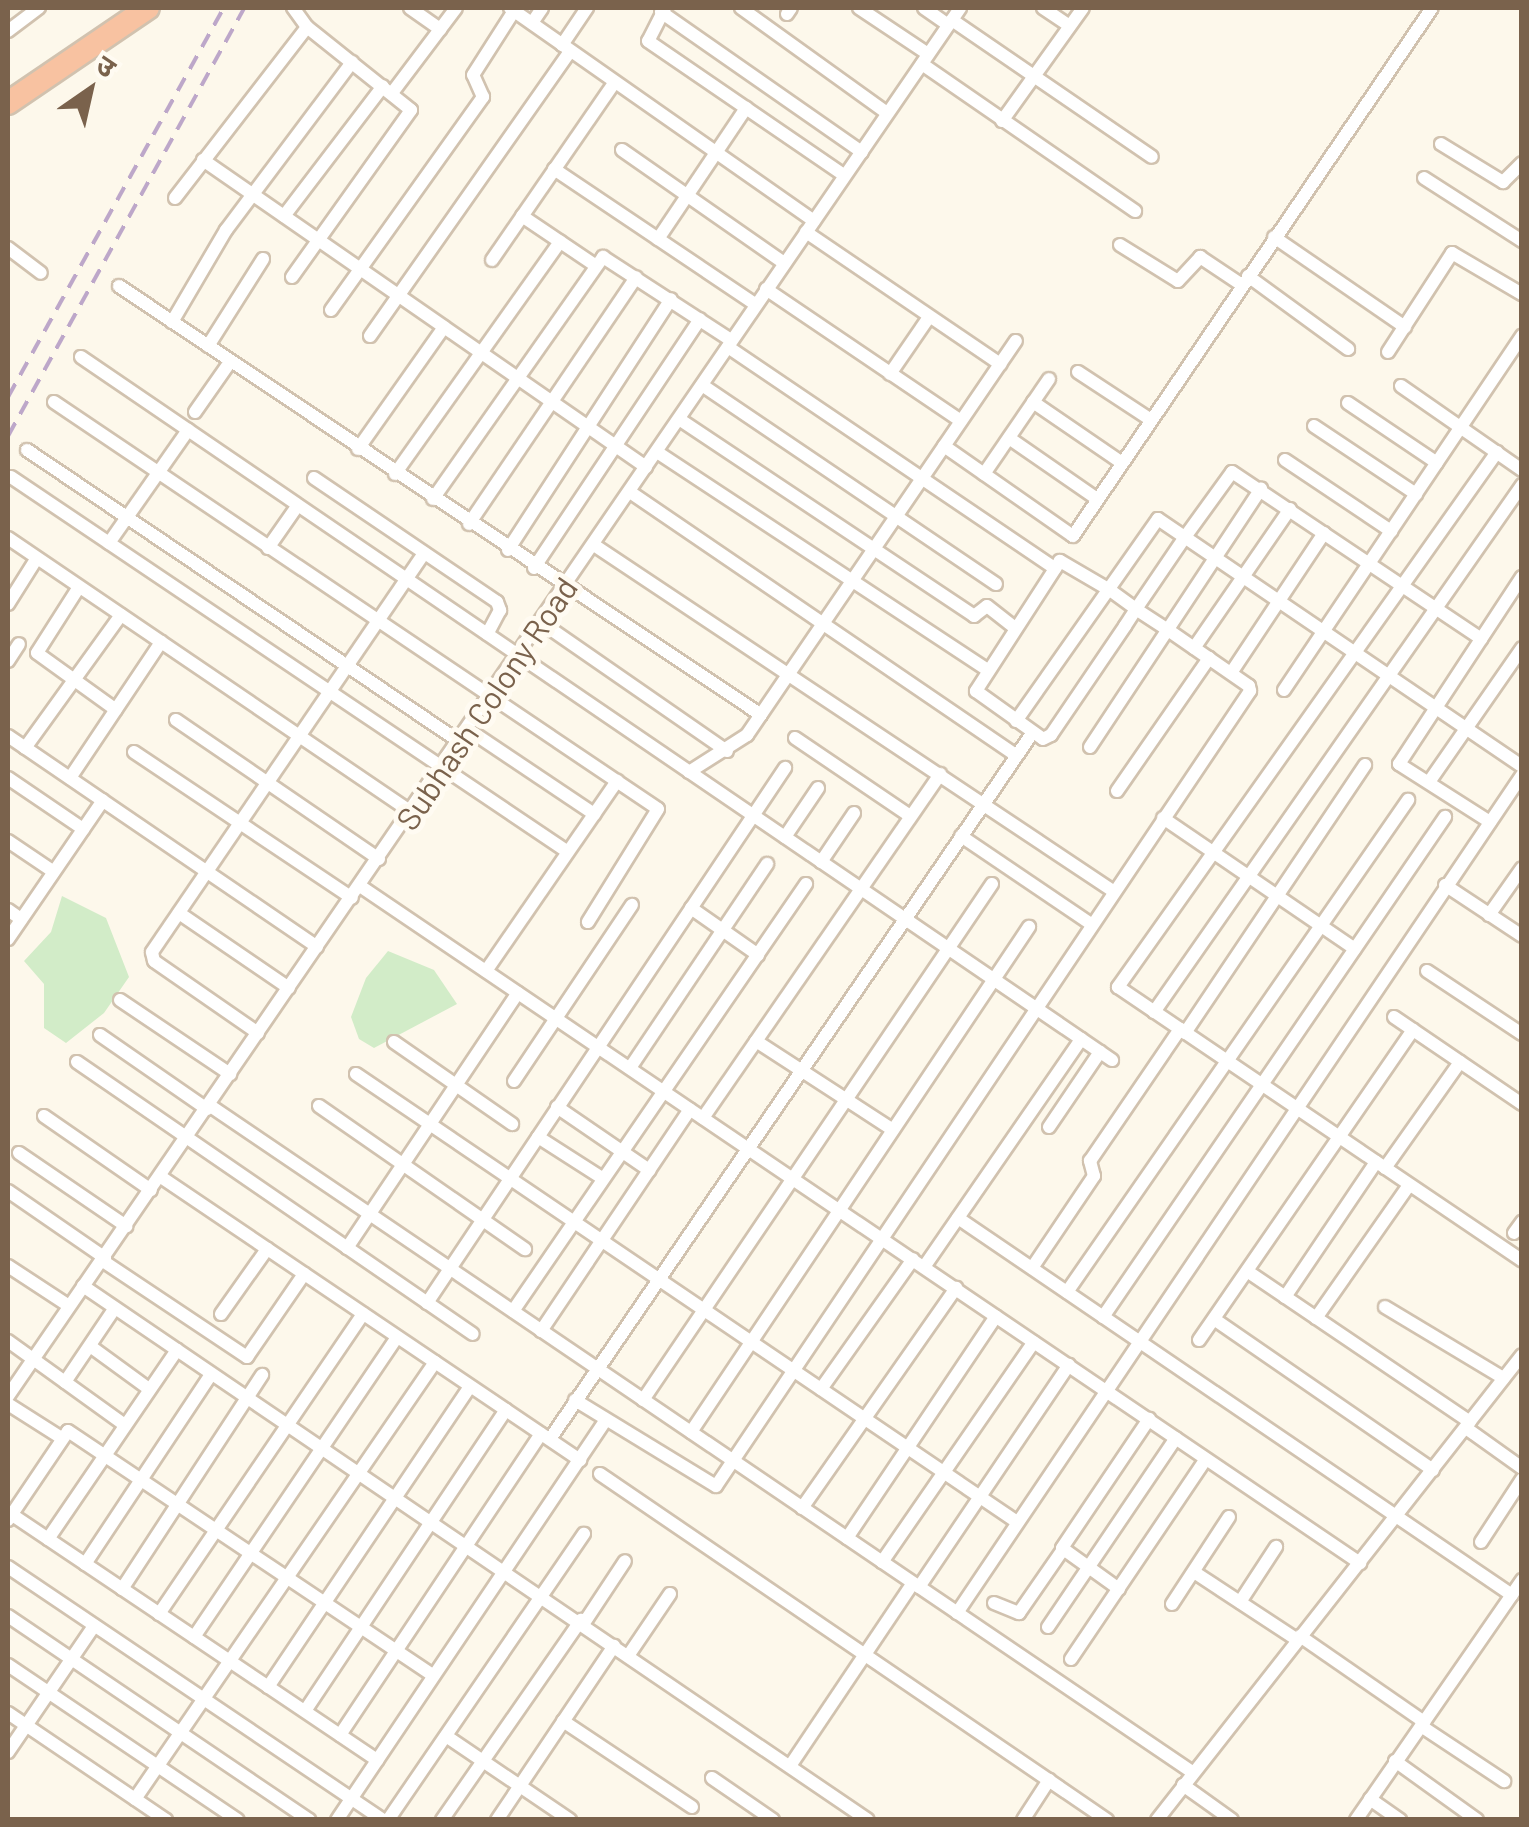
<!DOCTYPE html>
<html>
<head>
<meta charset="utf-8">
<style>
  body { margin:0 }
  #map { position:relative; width:1529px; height:1827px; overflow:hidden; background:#fdf8eb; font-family:Barlow,"Noto Sans Devanagari",sans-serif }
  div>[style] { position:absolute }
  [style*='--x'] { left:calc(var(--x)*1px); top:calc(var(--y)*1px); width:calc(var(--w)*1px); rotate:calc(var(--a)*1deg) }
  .green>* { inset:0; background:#d2ecc8 }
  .roads { filter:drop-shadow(2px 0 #d1c2af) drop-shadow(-2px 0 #d1c2af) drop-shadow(0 2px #d1c2af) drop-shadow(0 -2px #d1c2af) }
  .street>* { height:12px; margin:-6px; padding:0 6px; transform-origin:6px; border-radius:6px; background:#fff }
  .highway>* { height:22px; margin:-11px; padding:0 11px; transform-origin:11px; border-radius:11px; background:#f8c2a1 }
  .rail>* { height:4px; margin-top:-2px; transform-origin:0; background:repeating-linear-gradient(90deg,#bda7c9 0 15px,transparent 0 25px) }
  span { translate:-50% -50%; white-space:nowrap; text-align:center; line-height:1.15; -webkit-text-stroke:10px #fffbf2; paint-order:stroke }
  .street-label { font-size:32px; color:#7a624c }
  .frame { position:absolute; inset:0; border:10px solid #7a624c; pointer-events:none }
  .north { position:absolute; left:40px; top:40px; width:100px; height:100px; -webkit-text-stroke:8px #fffbf2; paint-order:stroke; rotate:34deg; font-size:28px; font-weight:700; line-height:40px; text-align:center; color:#7a624c }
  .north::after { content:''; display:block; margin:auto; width:35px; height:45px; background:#7a624c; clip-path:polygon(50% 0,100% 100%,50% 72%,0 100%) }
</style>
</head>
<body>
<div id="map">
  <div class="green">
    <i style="clip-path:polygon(62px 896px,106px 918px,129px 977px,104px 1013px,66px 1043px,44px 1028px,44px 984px,24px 961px,51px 932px)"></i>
    <i style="clip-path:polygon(388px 951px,434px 970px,457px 1004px,374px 1048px,359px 1039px,351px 1017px,366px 978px)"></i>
  </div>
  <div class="roads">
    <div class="street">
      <i style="--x:410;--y:8;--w:37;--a:35"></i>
      <i style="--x:510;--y:8;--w:371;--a:35"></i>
      <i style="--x:665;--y:8;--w:37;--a:117"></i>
      <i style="--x:648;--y:41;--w:237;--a:34.4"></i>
      <i style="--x:741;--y:8;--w:180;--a:35.7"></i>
      <i style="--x:859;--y:8;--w:83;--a:33.7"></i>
      <i style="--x:924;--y:8;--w:29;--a:35"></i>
      <i style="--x:1043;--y:8;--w:32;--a:34"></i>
      <i style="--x:661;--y:12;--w:245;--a:34.9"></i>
      <i style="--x:787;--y:14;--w:7;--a:-56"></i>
      <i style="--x:952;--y:20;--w:242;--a:34.4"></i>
      <i style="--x:532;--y:23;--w:18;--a:-56"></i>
      <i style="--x:8;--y:31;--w:39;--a:-37"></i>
      <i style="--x:562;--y:45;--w:45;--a:-56"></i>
      <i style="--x:922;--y:64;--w:259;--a:34.6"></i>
      <i style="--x:392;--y:93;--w:106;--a:-53"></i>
      <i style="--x:1002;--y:121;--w:139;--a:-54.4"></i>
      <i style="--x:1441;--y:144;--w:73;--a:31.5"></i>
      <i style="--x:1503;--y:182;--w:27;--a:-45"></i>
      <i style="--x:622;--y:150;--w:198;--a:34.9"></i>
      <i style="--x:203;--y:160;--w:539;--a:34.72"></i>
      <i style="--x:554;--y:169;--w:242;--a:33.9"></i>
      <i style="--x:1424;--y:178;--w:117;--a:32.7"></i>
      <i style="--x:175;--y:198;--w:216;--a:-52.3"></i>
      <i style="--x:284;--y:216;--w:163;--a:-52.7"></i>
      <i style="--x:522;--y:216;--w:89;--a:34"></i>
      <i style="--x:806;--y:232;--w:235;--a:34.2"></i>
      <i style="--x:1274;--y:237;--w:159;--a:34.5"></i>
      <i style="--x:658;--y:239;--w:158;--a:-56.1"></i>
      <i style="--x:1120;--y:245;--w:68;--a:31.8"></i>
      <i style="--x:1178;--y:281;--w:33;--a:-47"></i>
      <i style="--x:1200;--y:257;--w:50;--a:33.7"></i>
      <i style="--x:8;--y:248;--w:41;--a:37.1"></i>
      <i style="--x:492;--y:260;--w:215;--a:-55.4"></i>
      <i style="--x:1248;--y:276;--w:124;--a:36.1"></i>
      <i style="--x:292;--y:277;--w:205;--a:-54.5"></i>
      <i style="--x:411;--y:110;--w:133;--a:-141.4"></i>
      <i style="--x:307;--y:27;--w:24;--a:-126"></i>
      <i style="--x:119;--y:286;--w:772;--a:33.75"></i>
      <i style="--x:766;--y:289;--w:235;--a:34.1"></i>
      <i style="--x:331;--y:310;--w:262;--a:-54.5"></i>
      <i style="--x:483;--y:97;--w:24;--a:-114"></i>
      <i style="--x:473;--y:75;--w:76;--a:-57.4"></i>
      <i style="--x:172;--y:322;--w:107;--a:-59.6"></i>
      <i style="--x:226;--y:230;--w:210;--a:-53.1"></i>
      <i style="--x:370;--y:336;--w:348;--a:-54.9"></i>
      <i style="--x:208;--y:346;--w:103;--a:-57.7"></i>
      <i style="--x:728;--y:347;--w:395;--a:34.1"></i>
      <i style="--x:1388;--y:352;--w:118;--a:-57.1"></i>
      <i style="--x:1452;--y:253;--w:81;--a:30.4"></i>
      <i style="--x:81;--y:357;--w:1248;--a:34.29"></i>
      <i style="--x:1078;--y:372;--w:87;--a:33.3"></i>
      <i style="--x:890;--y:374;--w:69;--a:-55.6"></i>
      <i style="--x:702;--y:385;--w:355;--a:34.1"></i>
      <i style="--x:1401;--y:386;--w:147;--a:34.8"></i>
      <i style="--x:54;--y:402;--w:728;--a:33.97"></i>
      <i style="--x:658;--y:809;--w:133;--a:121.8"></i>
      <i style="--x:1033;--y:402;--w:108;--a:34.4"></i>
      <i style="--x:1348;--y:403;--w:107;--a:34"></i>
      <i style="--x:195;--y:412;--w:61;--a:-55"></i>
      <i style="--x:679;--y:419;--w:355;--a:33.7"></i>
      <i style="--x:974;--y:616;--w:16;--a:-38"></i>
      <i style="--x:987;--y:606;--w:36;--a:38"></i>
      <i style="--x:1314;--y:426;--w:123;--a:33.7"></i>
      <i style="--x:1009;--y:438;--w:107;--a:34.7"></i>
      <i style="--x:944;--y:446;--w:157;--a:34.9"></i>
      <i style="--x:1073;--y:536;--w:638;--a:-55.79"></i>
      <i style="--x:358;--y:449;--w:149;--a:-54.8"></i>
      <i style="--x:27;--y:450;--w:522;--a:33.99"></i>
      <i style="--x:657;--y:452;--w:396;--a:33.4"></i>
      <i style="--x:1497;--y:452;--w:656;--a:125.31"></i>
      <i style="--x:1118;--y:987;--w:488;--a:34.1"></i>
      <i style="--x:1285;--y:460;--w:128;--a:33.8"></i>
      <i style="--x:395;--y:474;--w:285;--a:-54.6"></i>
      <i style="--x:984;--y:474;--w:115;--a:-55.6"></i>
      <i style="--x:11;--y:477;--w:671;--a:33.95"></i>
      <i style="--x:314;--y:478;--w:221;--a:34.1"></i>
      <i style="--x:497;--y:602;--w:9;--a:69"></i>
      <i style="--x:500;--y:610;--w:27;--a:118"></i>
      <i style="--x:630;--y:492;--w:468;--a:34.3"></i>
      <i style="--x:433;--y:499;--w:296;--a:-54.9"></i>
      <i style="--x:603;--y:257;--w:153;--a:33"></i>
      <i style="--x:469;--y:524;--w:298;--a:-55.9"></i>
      <i style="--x:8;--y:538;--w:487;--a:34.2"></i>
      <i style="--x:109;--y:543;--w:138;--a:-55"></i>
      <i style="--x:594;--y:545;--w:624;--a:33.69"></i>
      <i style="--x:268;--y:548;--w:52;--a:-55.1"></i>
      <i style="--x:508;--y:550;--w:299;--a:-57"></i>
      <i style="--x:534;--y:568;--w:299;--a:-56.3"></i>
      <i style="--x:79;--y:587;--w:78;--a:122.5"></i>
      <i style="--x:37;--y:653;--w:97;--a:35.8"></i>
      <i style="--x:8;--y:604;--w:54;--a:-57.8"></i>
      <i style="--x:542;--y:623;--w:225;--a:34.7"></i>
      <i style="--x:1194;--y:648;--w:169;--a:-55.4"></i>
      <i style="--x:8;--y:661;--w:20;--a:-57"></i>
      <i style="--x:1231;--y:673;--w:168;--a:-56.4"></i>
      <i style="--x:1284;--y:690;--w:427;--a:-56.1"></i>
      <i style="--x:176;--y:720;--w:246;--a:34.4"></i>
      <i style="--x:1016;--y:721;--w:247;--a:-54.9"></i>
      <i style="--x:1158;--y:519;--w:440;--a:34.2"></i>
      <i style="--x:469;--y:730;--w:151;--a:33.9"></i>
      <i style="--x:8;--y:736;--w:374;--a:34.3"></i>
      <i style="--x:795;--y:738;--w:139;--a:34.1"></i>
      <i style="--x:1090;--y:747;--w:310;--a:-56.5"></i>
      <i style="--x:25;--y:748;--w:164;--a:-54.2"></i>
      <i style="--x:134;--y:752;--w:262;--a:33.8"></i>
      <i style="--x:689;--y:772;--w:69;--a:-32.5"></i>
      <i style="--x:747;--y:735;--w:477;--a:-55.7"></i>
      <i style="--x:8;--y:778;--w:91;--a:34.2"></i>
      <i style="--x:70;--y:778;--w:164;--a:-56.2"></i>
      <i style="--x:1429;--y:782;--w:163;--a:-55.2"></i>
      <i style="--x:1117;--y:791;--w:162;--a:-55.3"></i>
      <i style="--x:1163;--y:818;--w:232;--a:34.3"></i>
      <i style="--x:1490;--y:822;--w:108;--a:-147.5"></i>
      <i style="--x:1399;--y:764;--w:224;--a:-56.7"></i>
      <i style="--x:961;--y:836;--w:157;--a:34.1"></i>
      <i style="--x:785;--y:837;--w:59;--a:-56"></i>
      <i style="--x:8;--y:841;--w:55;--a:34"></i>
      <i style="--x:821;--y:862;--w:59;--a:-56"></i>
      <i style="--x:1445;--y:885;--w:92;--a:33.5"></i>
      <i style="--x:360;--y:886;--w:1208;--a:34.1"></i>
      <i style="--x:691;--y:908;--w:82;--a:35"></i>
      <i style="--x:8;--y:910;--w:16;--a:35"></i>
      <i style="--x:179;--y:913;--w:133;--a:34.3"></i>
      <i style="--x:1489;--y:915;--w:57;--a:-54.9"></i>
      <i style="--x:8;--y:939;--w:168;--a:-55.6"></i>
      <i style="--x:486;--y:971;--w:231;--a:-55.4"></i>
      <i style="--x:1427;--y:971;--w:114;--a:33.6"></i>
      <i style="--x:120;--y:1000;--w:133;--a:33.9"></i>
      <i style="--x:1154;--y:1012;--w:643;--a:-55.07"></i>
      <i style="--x:1394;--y:1017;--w:155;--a:34.2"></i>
      <i style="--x:258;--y:1033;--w:126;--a:-145.3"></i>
      <i style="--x:154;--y:961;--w:9;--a:-103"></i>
      <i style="--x:152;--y:952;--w:482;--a:-55.7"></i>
      <i style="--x:1185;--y:1033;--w:323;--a:-56.1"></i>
      <i style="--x:100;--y:1035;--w:130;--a:34.7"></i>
      <i style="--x:756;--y:1041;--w:163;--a:33"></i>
      <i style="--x:394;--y:1042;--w:144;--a:34.8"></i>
      <i style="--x:77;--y:1062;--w:480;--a:34.5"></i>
      <i style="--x:630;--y:1068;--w:246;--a:-56.1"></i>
      <i style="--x:356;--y:1074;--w:799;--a:34.13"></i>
      <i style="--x:514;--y:1081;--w:212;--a:-56.2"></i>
      <i style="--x:209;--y:1105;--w:1188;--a:34.16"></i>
      <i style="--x:319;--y:1106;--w:251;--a:34.8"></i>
      <i style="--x:557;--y:1107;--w:112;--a:34.4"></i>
      <i style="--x:44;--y:1116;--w:130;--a:34.7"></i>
      <i style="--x:703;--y:1118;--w:418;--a:-55.4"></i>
      <i style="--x:1049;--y:1127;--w:91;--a:-55.8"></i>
      <i style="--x:538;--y:1137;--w:76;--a:32.6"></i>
      <i style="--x:19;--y:1153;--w:130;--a:34.3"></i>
      <i style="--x:1385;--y:1168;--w:130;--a:-54.7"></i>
      <i style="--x:161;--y:1177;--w:506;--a:34.04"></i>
      <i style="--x:8;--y:1191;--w:118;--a:34.6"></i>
      <i style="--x:958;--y:1218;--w:670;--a:34.24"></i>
      <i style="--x:1514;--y:1233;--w:14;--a:-54"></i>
      <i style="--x:347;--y:1248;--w:307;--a:-56.2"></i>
      <i style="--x:103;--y:1261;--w:173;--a:33.7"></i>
      <i style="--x:247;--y:1357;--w:101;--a:-55.5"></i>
      <i style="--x:8;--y:1266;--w:73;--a:33.3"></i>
      <i style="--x:924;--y:1267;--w:277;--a:-55.4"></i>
      <i style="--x:1032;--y:1268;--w:111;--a:-56"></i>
      <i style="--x:1094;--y:1176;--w:16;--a:-105"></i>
      <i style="--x:1090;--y:1161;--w:160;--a:-55.7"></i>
      <i style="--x:1247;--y:1271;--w:269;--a:34.1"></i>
      <i style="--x:83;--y:1286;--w:949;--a:34.23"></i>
      <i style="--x:1067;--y:1292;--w:599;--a:-55.27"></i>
      <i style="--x:1285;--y:1297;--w:163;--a:-56"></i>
      <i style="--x:427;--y:1303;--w:644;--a:-56.21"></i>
      <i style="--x:1385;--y:1307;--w:138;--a:31"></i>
      <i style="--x:513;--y:1311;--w:518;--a:-55.54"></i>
      <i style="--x:221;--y:1314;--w:80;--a:-54.7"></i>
      <i style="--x:1103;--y:1317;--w:606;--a:-55.63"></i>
      <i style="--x:1316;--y:1318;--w:162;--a:-55"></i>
      <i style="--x:1214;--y:1319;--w:266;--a:34.6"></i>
      <i style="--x:541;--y:1331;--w:267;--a:-56.1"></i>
      <i style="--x:1199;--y:1340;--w:377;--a:-55.4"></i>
      <i style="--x:8;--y:1341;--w:144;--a:35.7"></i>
      <i style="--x:90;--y:1346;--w:73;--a:36.1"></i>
      <i style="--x:65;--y:1382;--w:89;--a:-56"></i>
      <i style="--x:821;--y:1389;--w:159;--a:-54.7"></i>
      <i style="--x:8;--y:1396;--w:1683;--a:-55.55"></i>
      <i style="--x:575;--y:1400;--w:165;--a:31.4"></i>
      <i style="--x:716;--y:1486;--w:958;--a:-56.11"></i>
      <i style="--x:1250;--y:691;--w:5;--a:-101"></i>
      <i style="--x:1249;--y:686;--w:98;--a:-145.3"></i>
      <i style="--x:1168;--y:630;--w:38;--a:-147"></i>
      <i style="--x:1136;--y:609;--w:34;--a:-144"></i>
      <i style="--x:1108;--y:589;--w:56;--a:-149.7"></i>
      <i style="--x:1060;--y:561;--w:155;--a:122.9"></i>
      <i style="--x:976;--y:691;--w:82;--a:35.6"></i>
      <i style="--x:1043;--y:739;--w:9;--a:-27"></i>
      <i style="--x:1051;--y:735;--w:132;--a:-55.8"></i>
      <i style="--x:1125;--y:626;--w:20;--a:-57"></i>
      <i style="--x:1136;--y:609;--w:87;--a:-55.8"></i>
      <i style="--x:1185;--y:537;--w:80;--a:-54.1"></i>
      <i style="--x:1232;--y:472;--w:300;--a:33.8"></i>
      <i style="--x:643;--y:1400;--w:623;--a:-55.93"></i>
      <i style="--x:8;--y:1404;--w:62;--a:32.4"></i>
      <i style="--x:1466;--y:1428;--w:69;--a:35.5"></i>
      <i style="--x:691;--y:1432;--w:608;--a:-56.21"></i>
      <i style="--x:550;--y:1439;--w:856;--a:-55.66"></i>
      <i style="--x:600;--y:1474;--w:614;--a:34.31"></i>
      <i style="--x:802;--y:1508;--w:269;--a:-55"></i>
      <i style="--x:8;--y:1512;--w:445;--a:33.9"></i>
      <i style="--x:8;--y:1520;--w:107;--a:-56"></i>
      <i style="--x:68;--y:1431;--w:439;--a:33.8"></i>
      <i style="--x:847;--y:1538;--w:267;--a:-56.1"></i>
      <i style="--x:48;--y:1539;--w:229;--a:-55.7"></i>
      <i style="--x:1481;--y:1542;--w:75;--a:-56.9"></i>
      <i style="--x:882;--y:1562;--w:267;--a:-55.4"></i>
      <i style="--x:85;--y:1564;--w:228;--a:-56.4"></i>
      <i style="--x:8;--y:1567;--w:452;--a:34"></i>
      <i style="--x:1194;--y:1572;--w:122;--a:33.3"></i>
      <i style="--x:919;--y:1587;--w:268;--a:-56"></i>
      <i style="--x:122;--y:1589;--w:256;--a:-56.8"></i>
      <i style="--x:1119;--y:1589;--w:70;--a:-144.3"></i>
      <i style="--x:1062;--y:1548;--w:156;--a:-56"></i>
      <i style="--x:1240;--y:1602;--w:66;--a:-56.8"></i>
      <i style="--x:994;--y:1603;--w:27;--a:22"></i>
      <i style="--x:1019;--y:1613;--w:75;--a:-55.3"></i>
      <i style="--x:1172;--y:1604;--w:104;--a:-56.8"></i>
      <i style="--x:957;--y:1613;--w:1011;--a:-56.01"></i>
      <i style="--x:159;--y:1614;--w:363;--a:-55.8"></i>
      <i style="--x:8;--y:1616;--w:364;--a:34.1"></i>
      <i style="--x:584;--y:1623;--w:74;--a:-56.5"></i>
      <i style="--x:1048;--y:1627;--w:228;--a:-55.9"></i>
      <i style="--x:1300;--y:1636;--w:151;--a:34.7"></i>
      <i style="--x:194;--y:1637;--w:362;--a:-55.9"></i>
      <i style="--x:628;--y:1656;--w:75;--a:-55.9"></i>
      <i style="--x:1071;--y:1659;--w:241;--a:-56"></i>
      <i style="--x:8;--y:1665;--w:277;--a:34"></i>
      <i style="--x:268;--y:1687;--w:362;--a:-56.1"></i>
      <i style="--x:305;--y:1711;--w:362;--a:-56.3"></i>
      <i style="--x:8;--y:1713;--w:191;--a:34.1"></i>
      <i style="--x:563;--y:1721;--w:155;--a:33.7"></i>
      <i style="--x:1421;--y:1726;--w:100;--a:33.5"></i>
      <i style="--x:340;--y:1735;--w:362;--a:-56.3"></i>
      <i style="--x:446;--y:1736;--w:150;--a:34.1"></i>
      <i style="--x:8;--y:1752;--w:153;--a:-55.7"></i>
      <i style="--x:1395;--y:1761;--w:101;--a:35.7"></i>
      <i style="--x:790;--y:1766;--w:220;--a:-56.1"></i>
      <i style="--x:712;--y:1778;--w:74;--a:34.5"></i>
      <i style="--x:1183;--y:1785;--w:60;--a:35.5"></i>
      <i style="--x:135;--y:1799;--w:530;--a:-55.53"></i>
      <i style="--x:1370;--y:1799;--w:37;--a:35"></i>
      <i style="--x:337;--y:1820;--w:482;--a:-56.1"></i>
      <i style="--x:388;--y:1820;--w:347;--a:-55.6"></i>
      <i style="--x:442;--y:1820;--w:244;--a:-55.2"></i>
      <i style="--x:497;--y:1820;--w:210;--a:-56.1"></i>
      <i style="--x:1023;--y:1820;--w:48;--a:-57"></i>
      <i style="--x:1157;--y:1820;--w:591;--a:-51.87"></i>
      <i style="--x:1356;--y:1820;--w:292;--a:-55.3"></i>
    </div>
    <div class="highway">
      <i style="--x:8;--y:103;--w:169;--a:-34.2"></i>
    </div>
  </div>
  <div class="rail">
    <i style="--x:8;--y:397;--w:445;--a:-61"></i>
    <i style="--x:8;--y:436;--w:489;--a:-61.1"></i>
  </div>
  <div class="street-label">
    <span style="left:486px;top:703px;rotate:-56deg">Subhash Colony Road</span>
  </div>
  <div class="frame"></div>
  <div class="north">उ</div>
</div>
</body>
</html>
